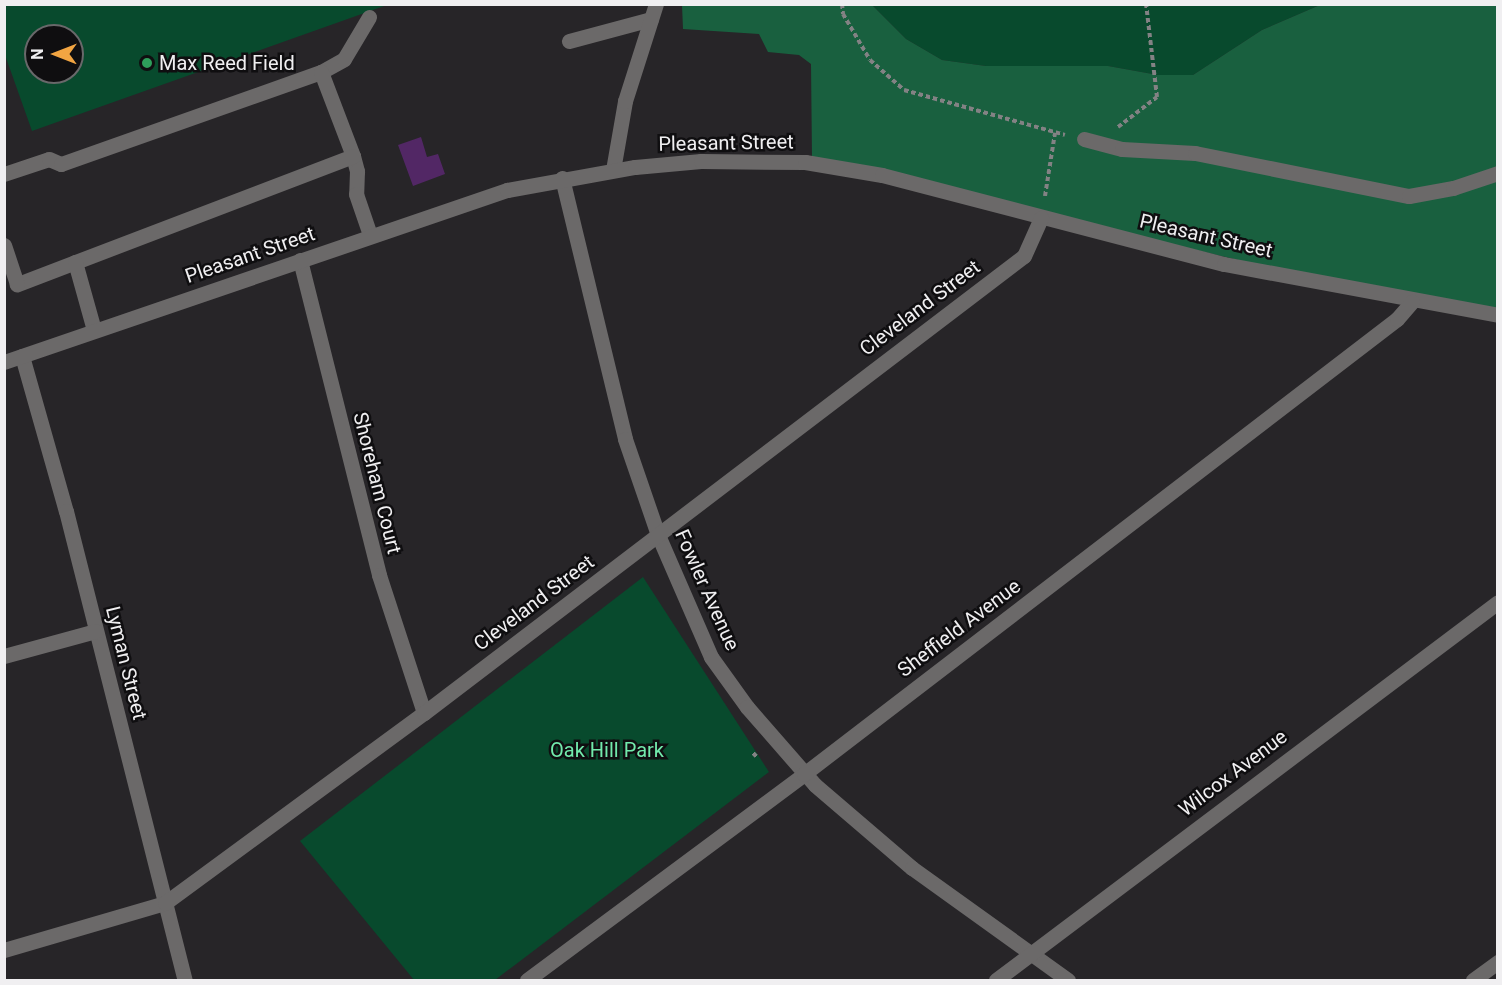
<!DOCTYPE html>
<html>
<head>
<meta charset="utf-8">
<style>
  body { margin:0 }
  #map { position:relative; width:1502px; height:985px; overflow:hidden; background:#272528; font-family:Roboto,sans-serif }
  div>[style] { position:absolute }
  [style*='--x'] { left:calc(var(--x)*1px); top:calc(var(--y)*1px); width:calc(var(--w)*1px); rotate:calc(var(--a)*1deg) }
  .green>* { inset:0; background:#084a2d }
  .forest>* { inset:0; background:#19603f }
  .building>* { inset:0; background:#522765 }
  .path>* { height:4px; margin-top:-2px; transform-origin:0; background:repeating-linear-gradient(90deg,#838284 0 4.5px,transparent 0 7.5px) }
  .minor>* { height:15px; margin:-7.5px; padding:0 7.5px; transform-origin:7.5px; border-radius:7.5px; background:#6b6969 }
  .dots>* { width:16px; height:16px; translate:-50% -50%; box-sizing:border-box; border:3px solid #0f0e10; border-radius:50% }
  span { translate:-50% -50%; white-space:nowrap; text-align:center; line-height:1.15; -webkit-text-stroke:5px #0f0e10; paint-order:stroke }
  .poi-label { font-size:20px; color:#f0eff1 }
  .left { translate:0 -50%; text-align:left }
  .street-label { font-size:20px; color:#f0eff1 }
  .park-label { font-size:20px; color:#72eaac }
  .frame { position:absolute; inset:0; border:6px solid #f0eff1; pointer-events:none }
  .north { position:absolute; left:24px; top:24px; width:60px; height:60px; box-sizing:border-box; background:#0f0e10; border:2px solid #69686a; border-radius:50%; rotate:270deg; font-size:16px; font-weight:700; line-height:24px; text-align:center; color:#f0eff1 }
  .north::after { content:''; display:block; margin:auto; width:21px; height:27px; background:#f2a542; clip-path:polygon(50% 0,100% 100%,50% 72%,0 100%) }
</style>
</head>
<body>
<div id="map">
  <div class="green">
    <i style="clip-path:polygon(evenodd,4px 5px,387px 5px,32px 131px,5px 55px,4px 5px,36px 36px,72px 36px,72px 72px,36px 72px,36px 36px)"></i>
    <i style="clip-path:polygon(872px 5px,1320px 5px,1262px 30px,1193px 75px,1158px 75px,1108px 66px,986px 66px,942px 60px,906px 39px)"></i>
    <i style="clip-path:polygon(643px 577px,769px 772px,495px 980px,414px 980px,300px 841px)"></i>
  </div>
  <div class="forest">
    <i style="clip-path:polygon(682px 5px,872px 5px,906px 39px,942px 60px,986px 66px,1108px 66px,1158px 75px,1193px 75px,1262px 30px,1320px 5px,1497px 5px,1497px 312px,1331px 282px,812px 159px,811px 64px,799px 55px,768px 52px,759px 34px,683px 29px)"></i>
  </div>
  <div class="building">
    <i style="clip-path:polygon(421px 137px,427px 157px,438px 154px,445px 174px,413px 186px,398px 145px)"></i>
  </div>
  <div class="path">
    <i style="--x:842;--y:4;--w:10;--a:84"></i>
    <i style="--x:843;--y:14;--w:53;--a:59.6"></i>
    <i style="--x:870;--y:60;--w:45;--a:41.4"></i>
    <i style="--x:904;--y:90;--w:167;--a:15.6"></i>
    <i style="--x:1118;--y:127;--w:49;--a:-37.6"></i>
    <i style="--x:1157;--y:97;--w:94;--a:-96.7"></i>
    <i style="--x:1045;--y:196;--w:64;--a:-81"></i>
    <i style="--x:753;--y:753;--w:6;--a:45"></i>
  </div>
  <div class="minor">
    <i style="--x:569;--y:41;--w:85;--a:-15"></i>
    <i style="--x:321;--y:72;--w:26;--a:-29"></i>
    <i style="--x:344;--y:59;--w:49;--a:-59.2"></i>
    <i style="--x:1084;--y:139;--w:39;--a:15"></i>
    <i style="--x:1122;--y:149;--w:73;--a:3.1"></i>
    <i style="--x:1195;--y:153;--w:218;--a:11.4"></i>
    <i style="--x:1409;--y:196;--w:45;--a:-10.3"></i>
    <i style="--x:1453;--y:188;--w:47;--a:-18.4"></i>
    <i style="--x:353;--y:156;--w:16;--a:75"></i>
    <i style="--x:357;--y:171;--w:23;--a:92"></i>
    <i style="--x:356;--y:194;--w:43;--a:71.1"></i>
    <i style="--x:613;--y:170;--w:70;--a:-80.1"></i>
    <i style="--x:625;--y:101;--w:102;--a:-72.3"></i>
    <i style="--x:4;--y:174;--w:47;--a:-18.4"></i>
    <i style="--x:49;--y:159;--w:13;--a:23"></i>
    <i style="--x:61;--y:164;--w:276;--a:-19.5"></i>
    <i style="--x:321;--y:72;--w:90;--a:69.1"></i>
    <i style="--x:353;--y:156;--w:360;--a:159.1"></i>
    <i style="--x:17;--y:284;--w:41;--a:-108.4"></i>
    <i style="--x:562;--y:178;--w:268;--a:76.4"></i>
    <i style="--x:625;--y:439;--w:102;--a:71"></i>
    <i style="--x:658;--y:535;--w:133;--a:66.5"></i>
    <i style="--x:711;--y:657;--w:62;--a:54.2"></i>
    <i style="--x:747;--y:707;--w:103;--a:48.9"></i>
    <i style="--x:815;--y:785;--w:128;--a:40.6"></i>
    <i style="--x:912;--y:868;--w:192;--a:35.7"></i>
    <i style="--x:300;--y:260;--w:325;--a:75.9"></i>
    <i style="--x:379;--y:575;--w:145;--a:71.9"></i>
    <i style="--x:75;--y:262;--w:71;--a:74.4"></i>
    <i style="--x:22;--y:356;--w:161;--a:74.2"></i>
    <i style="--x:66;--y:511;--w:484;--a:75.8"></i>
    <i style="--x:4;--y:362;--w:532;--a:-18.88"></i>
    <i style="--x:507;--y:190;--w:130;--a:-10.2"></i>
    <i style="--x:635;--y:167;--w:66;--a:-5.2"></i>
    <i style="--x:701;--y:161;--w:104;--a:0.6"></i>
    <i style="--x:805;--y:162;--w:78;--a:9.6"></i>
    <i style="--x:882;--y:175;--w:353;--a:14.6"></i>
    <i style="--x:1224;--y:264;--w:279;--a:10.5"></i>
    <i style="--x:4;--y:656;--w:95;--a:-15.2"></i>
    <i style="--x:4;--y:950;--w:168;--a:-16.3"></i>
    <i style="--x:165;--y:903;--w:321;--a:-36.3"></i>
    <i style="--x:424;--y:713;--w:754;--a:-37.3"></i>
    <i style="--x:1024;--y:256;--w:42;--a:-65.9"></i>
    <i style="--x:527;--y:980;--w:345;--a:-36.6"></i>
    <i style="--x:804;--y:774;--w:747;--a:-37.5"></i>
    <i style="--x:1397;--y:319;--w:23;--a:-49"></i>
    <i style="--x:996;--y:980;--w:628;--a:-36.98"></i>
    <i style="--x:1473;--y:980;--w:31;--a:-36"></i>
  </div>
  <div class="dots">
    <i style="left:147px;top:63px;background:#2e9e5b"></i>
  </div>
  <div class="poi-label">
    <span class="left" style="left:159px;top:63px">Max Reed Field</span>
  </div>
  <div class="street-label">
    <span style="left:726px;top:143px;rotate:-1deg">Pleasant Street</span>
    <span style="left:1206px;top:236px;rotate:13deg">Pleasant Street</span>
    <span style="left:250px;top:255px;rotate:-19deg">Pleasant Street</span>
    <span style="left:920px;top:308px;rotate:-37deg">Cleveland Street</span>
    <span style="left:377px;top:483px;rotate:76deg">Shoreham Court</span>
    <span style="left:707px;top:590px;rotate:66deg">Fowler Avenue</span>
    <span style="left:534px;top:603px;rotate:-37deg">Cleveland Street</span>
    <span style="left:959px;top:628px;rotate:-37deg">Sheffield Avenue</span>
    <span style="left:126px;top:663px;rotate:76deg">Lyman Street</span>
    <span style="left:1233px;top:773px;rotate:-37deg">Wilcox Avenue</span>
  </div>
  <div class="park-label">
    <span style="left:607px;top:750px">Oak Hill Park</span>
  </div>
  <div class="frame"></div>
  <div class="north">N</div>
</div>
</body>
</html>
